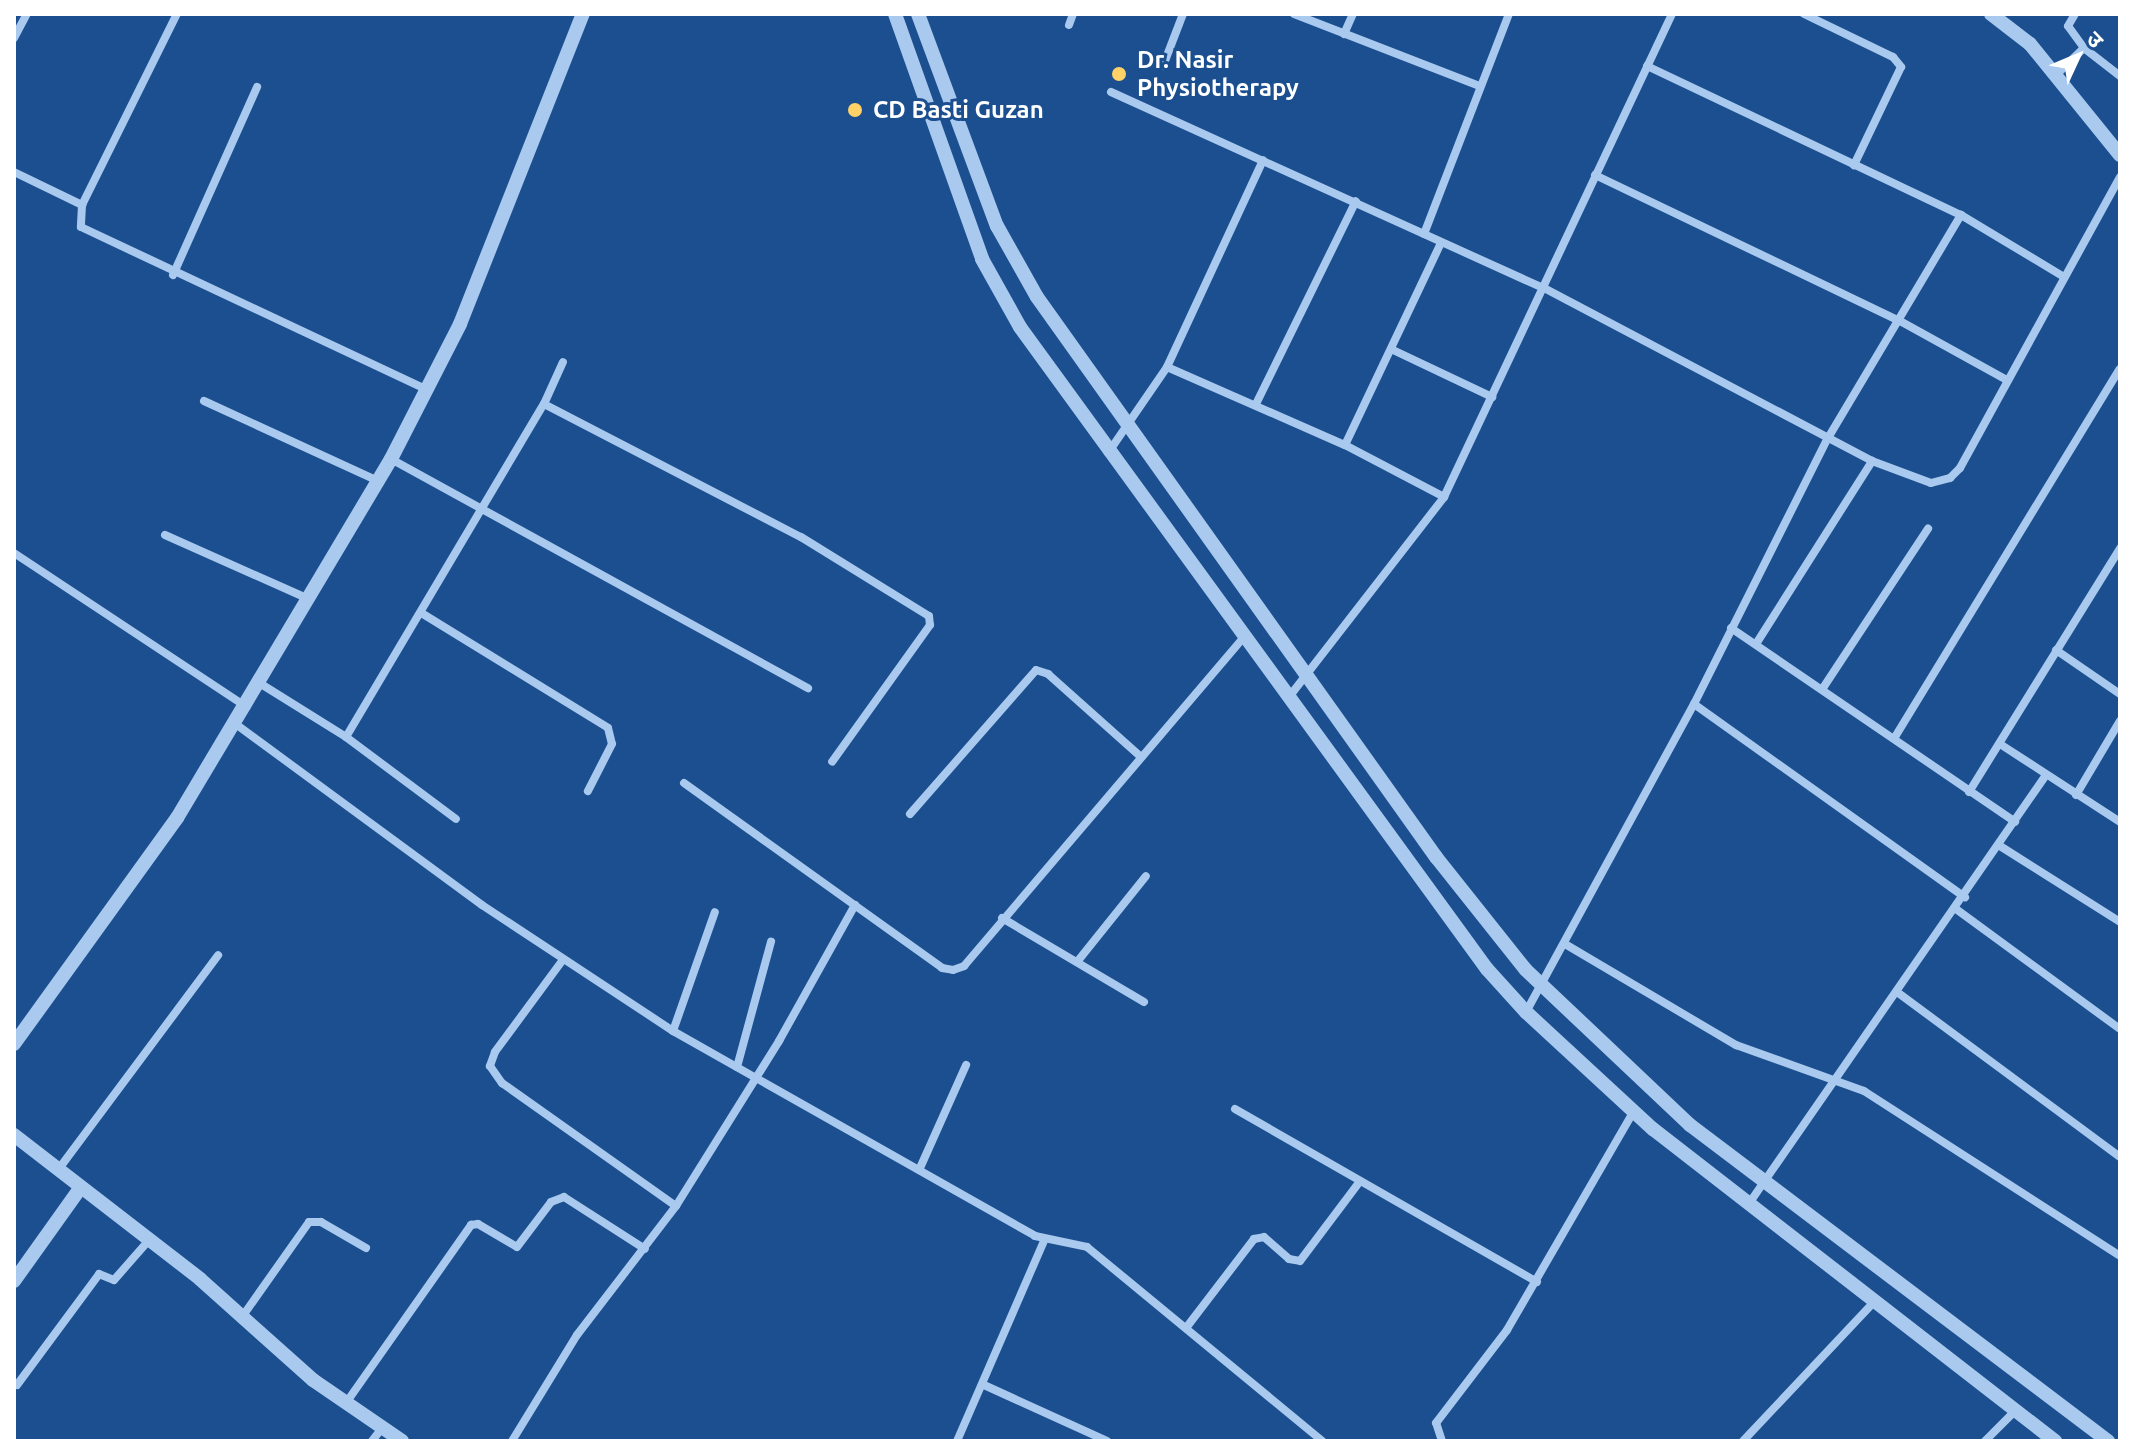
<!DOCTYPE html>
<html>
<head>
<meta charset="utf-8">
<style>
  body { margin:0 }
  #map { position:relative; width:2134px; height:1455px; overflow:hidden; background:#1b4f8f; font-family:Ubuntu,"Noto Sans Devanagari",sans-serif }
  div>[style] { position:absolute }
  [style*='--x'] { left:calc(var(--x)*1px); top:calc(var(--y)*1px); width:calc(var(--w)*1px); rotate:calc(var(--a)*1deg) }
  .minor>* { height:8px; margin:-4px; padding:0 4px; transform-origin:4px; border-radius:4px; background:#a9c9ee }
  .tertiary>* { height:14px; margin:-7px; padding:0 7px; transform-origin:7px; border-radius:7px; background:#a9c9ee }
  .dots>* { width:22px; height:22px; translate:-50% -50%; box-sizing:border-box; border:4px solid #1b4f8f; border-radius:50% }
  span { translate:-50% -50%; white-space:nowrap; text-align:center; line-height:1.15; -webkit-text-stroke:6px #1b4f8f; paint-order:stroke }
  .poi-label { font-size:24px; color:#fff; font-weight:700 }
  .left { translate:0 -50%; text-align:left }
  .frame { position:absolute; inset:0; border:16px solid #fff; pointer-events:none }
  .north { position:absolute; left:2038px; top:16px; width:80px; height:80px; -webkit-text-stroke:6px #1b4f8f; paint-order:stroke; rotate:46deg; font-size:22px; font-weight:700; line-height:32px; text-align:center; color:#fff }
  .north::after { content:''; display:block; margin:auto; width:28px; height:36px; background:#fff; clip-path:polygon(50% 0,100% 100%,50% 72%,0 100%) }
</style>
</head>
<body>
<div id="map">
  <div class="minor">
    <i style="--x:1294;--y:14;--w:199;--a:21.2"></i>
    <i style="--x:1804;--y:14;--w:99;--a:25.8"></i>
    <i style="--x:1893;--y:57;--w:13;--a:51"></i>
    <i style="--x:1901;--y:67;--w:109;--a:115.6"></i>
    <i style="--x:1069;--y:25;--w:12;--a:-70"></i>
    <i style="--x:1344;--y:34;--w:22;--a:-66"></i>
    <i style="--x:14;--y:38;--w:27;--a:-62"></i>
    <i style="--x:2084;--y:48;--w:46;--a:37.9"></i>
    <i style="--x:1163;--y:66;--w:56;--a:-69"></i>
    <i style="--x:1647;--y:66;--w:348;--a:25.4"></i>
    <i style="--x:1961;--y:215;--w:120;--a:31"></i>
    <i style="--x:2056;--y:75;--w:39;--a:-44"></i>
    <i style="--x:2084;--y:48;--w:27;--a:-126"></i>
    <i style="--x:2068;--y:26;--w:14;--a:-60"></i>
    <i style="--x:1111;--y:92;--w:475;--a:24.4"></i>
    <i style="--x:1544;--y:288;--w:371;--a:27.8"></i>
    <i style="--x:1872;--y:461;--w:63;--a:20.4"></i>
    <i style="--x:1931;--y:483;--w:20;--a:-15"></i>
    <i style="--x:1950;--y:478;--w:14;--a:-45"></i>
    <i style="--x:1960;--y:468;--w:332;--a:-61.2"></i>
    <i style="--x:14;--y:172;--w:76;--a:25.9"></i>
    <i style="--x:82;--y:205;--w:213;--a:-63.6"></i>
    <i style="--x:1595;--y:175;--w:338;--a:25.6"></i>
    <i style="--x:1900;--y:321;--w:122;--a:28.9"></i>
    <i style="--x:82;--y:205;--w:22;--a:93"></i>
    <i style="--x:81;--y:227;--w:381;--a:25.2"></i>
    <i style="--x:1424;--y:234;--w:236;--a:-68.9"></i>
    <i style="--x:173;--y:275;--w:206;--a:-65.9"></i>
    <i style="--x:1393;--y:350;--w:110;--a:25.4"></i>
    <i style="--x:1167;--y:367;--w:194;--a:23.7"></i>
    <i style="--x:1345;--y:445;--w:112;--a:27.7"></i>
    <i style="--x:204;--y:401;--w:192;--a:24.7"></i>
    <i style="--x:544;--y:404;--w:289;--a:27.4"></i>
    <i style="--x:801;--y:537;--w:150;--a:31.7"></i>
    <i style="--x:929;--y:616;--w:9;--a:84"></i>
    <i style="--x:930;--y:625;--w:168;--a:125.6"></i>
    <i style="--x:1256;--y:404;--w:226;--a:-63.8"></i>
    <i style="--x:1345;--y:445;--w:224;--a:-64.6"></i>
    <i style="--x:1108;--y:453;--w:104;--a:-55.5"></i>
    <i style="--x:1167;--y:367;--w:228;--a:-65.1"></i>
    <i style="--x:391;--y:459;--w:476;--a:28.8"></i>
    <i style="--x:165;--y:535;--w:158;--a:24"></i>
    <i style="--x:14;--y:553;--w:279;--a:33.5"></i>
    <i style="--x:423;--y:614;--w:217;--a:31.6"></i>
    <i style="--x:608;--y:728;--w:16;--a:76"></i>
    <i style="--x:612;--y:744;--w:53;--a:117.1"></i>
    <i style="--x:1731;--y:628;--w:344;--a:34.3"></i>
    <i style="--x:1756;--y:644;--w:217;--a:-57.6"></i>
    <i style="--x:2056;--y:650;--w:78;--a:34.5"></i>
    <i style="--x:261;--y:684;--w:100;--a:31.9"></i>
    <i style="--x:346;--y:737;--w:137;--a:36.7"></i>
    <i style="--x:1823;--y:688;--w:191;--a:-56.6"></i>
    <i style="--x:1289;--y:697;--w:253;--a:-52.2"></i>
    <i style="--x:1444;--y:497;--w:534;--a:-64.73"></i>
    <i style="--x:1694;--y:704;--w:333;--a:35.5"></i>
    <i style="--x:237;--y:725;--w:304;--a:36.3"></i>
    <i style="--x:482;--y:905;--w:229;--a:33.4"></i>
    <i style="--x:673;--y:1031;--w:416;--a:29.5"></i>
    <i style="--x:1035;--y:1236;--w:53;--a:11.9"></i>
    <i style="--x:1087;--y:1247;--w:305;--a:39.5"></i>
    <i style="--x:346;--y:737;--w:387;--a:-59.3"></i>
    <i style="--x:544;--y:404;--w:46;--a:-65.7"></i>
    <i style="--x:1895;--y:737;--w:431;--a:-58.6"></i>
    <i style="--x:2000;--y:744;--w:143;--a:33"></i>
    <i style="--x:684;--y:783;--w:317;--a:35.6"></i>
    <i style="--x:942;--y:968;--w:11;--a:10"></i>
    <i style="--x:953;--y:970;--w:12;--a:-20"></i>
    <i style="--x:964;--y:966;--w:432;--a:-49.6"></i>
    <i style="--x:1969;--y:792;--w:287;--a:-58.2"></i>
    <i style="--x:2076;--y:795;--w:86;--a:-59.3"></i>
    <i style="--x:910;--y:814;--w:191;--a:-48.8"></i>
    <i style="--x:1036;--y:670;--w:13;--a:18"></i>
    <i style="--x:1048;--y:674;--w:125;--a:41.7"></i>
    <i style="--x:2000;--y:846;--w:142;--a:32.3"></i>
    <i style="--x:1956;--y:909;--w:203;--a:36.2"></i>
    <i style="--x:1002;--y:918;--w:165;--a:30.6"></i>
    <i style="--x:1565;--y:944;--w:199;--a:30.6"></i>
    <i style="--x:1736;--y:1045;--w:136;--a:19.8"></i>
    <i style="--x:1864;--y:1091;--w:305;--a:32.8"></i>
    <i style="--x:562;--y:961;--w:113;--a:126.4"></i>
    <i style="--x:495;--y:1052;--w:15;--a:110"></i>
    <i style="--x:490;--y:1066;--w:21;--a:55"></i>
    <i style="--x:502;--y:1083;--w:213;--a:35.3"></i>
    <i style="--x:1077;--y:962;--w:110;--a:-51.3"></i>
    <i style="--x:1897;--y:992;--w:277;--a:36.5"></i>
    <i style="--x:1526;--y:1012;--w:351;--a:-61.4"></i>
    <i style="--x:1694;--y:704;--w:298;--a:-63.3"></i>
    <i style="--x:1828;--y:438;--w:260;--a:-59.2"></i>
    <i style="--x:673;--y:1031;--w:126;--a:-70.6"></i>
    <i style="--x:737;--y:1067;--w:130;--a:-74.8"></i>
    <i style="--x:1235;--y:1109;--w:348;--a:29.8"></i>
    <i style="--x:920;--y:1168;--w:113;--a:-65.9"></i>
    <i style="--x:58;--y:1170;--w:268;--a:-53.3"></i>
    <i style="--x:1748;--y:1205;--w:523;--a:-55.28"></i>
    <i style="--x:242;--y:1317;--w:116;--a:-54.8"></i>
    <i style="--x:309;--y:1222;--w:12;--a:0"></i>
    <i style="--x:321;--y:1222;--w:52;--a:30"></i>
    <i style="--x:1186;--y:1328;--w:112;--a:-52.6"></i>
    <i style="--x:1254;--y:1239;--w:10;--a:-11"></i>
    <i style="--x:1264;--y:1237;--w:33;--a:41"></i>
    <i style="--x:1289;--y:1259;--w:11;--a:10"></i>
    <i style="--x:1300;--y:1261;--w:100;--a:-53.1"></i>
    <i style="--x:17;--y:1385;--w:138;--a:-53.5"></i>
    <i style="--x:99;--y:1274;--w:16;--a:22"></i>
    <i style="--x:114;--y:1280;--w:55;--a:-48.7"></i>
    <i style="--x:984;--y:1385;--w:135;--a:24.5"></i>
    <i style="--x:346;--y:1403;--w:218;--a:-54.9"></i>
    <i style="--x:471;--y:1225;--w:7;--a:-8"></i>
    <i style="--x:478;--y:1224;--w:45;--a:30.5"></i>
    <i style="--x:517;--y:1247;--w:56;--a:-52.9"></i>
    <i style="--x:551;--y:1202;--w:14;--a:-21"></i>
    <i style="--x:564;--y:1197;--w:96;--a:32.7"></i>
    <i style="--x:372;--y:1441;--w:18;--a:-52"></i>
    <i style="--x:512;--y:1441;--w:124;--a:-58.5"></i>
    <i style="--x:577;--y:1335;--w:163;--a:-52.5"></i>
    <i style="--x:676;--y:1206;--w:195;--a:-58"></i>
    <i style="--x:779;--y:1041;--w:156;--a:-60.8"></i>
    <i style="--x:957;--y:1441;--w:220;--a:-66.5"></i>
    <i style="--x:1442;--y:1441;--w:19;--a:-108"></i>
    <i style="--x:1436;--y:1423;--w:117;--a:-52.6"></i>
    <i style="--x:1507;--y:1330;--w:253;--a:-59.9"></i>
    <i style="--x:1743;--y:1441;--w:191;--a:-46.7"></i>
    <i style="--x:1985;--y:1441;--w:44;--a:-45"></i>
  </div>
  <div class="tertiary">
    <i style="--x:895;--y:14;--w:260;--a:70.4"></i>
    <i style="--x:982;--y:259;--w:78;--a:60.8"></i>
    <i style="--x:1020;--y:327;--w:794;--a:53.97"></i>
    <i style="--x:1487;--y:969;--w:58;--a:47.8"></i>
    <i style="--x:1526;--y:1012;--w:173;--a:42.7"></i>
    <i style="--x:1653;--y:1129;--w:509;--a:37.82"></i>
    <i style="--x:918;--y:14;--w:226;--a:69.6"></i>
    <i style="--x:997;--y:226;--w:81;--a:60.6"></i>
    <i style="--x:1037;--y:297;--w:688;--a:54.53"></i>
    <i style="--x:1436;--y:857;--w:144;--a:51.5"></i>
    <i style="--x:1526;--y:970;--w:226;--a:43.4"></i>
    <i style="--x:1690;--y:1125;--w:524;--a:37.09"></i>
    <i style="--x:1991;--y:14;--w:49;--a:37.6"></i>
    <i style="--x:2030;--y:44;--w:143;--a:51"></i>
    <i style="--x:14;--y:1044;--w:279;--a:-54.2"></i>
    <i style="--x:177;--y:818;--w:418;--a:-59.2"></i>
    <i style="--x:391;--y:459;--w:152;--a:-62.9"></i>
    <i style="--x:460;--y:324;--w:334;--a:-68.4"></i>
    <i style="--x:14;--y:1135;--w:235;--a:37.7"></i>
    <i style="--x:200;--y:1279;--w:152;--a:41.8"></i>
    <i style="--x:313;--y:1380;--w:108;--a:34.4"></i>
    <i style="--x:14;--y:1281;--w:115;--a:-54.5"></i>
  </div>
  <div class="dots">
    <i style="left:1119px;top:74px;background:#ffd166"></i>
    <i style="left:855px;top:110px;background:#ffd166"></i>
  </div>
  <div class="poi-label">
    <span class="left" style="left:1137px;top:74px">Dr. Nasir<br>Physiotherapy</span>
    <span class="left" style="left:873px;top:110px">CD Basti Guzan</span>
  </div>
  <div class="frame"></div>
  <div class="north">उ</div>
</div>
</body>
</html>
